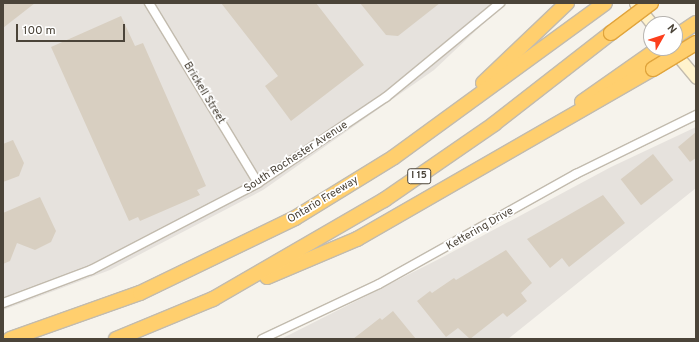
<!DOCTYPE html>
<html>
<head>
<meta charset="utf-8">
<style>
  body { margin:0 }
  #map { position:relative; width:699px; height:342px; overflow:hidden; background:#f6f3ec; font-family:Overpass,sans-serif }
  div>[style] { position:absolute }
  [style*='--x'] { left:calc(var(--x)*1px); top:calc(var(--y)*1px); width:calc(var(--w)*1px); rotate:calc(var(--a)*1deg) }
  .industrial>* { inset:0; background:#e6e2dd }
  .building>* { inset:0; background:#d8cfc1; transform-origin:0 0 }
  .roads { filter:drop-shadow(1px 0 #c2bbae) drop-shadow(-1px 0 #c2bbae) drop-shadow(0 1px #c2bbae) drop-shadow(0 -1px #c2bbae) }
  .street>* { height:8px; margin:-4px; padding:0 4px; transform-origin:4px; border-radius:4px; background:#fff }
  .secondary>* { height:11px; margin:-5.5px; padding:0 5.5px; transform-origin:5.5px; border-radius:5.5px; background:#fff3cd }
  .highway>* { height:14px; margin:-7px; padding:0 7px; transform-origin:7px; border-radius:7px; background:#ffcf6e }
  .bridges { filter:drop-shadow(1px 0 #e0a43c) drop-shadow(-1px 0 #e0a43c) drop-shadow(0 1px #e0a43c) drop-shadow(0 -1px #e0a43c) }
  .highway-bridge>* { height:14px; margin:-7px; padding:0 7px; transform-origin:7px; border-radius:7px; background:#ffcf6e }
  span { translate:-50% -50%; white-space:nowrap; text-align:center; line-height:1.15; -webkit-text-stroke:3.5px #fff; paint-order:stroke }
  .shield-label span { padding:1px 3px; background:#fff; border:1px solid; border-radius:3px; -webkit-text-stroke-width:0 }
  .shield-label { font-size:10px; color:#4b4439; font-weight:700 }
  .street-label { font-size:11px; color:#4b4439 }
  .frame { position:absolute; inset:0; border:4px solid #4b4439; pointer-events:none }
  .north { position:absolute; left:643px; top:16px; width:40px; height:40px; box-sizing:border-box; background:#fff; border:1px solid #b7b4b0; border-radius:50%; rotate:51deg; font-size:11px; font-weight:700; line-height:16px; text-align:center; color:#4b4439 }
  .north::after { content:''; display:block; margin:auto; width:14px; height:18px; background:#fc3f1d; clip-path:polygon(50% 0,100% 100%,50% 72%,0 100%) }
  .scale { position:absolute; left:16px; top:24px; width:109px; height:18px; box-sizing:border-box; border:2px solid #4b4439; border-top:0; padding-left:5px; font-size:12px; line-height:14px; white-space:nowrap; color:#4b4439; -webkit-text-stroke:3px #fff; paint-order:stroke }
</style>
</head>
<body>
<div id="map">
  <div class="industrial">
    <i style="clip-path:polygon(3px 3px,505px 3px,434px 70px,263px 190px,110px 270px,3px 310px)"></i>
    <i style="clip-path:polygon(696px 127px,696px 188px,508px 339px,281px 339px,441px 258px,611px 167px)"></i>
  </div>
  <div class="building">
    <i style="clip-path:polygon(3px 3px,35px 3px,3px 28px)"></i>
    <i style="clip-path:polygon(221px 3px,316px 3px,364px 65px,291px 121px,265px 86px,278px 76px)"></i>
    <i style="clip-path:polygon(360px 3px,440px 3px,398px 36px,386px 35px)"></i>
    <i style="clip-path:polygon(121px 16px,135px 46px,143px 43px,206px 186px,197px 190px,200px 195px,140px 221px,138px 217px,129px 221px,51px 47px)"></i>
    <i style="clip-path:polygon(696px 132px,696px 158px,690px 162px,678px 147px)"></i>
    <i style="clip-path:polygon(13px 140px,24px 163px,19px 176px,3px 182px,3px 144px)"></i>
    <i style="left:653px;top:154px;width:33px;height:41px;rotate:52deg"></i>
    <i style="clip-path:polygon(603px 195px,625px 223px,569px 267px,562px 258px,550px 268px,527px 239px)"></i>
    <i style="clip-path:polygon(40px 197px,56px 231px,51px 242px,35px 250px,17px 243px,10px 261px,3px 264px,3px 213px)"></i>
    <i style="clip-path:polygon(506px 250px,532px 283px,521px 293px,527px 301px,507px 317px,503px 313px,470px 339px,458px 328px,446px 337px,417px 301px,430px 291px,432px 293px,454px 278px,456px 280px)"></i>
    <i style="clip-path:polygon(393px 311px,416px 339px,353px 339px,380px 318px,382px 320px)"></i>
  </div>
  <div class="roads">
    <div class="street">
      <i style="--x:149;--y:3;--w:210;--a:58.8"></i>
      <i style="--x:3;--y:303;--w:94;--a:-20.6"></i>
      <i style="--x:91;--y:270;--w:188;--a:-27.5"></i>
      <i style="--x:258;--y:183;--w:154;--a:-33.9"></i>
      <i style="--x:386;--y:97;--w:148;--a:-39.5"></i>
      <i style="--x:262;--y:339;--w:129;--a:-25.2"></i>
      <i style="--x:379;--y:284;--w:226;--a:-29.2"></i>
      <i style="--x:576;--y:174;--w:134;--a:-26.2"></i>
    </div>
    <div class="secondary">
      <i style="--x:635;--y:3;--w:27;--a:51"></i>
      <i style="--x:671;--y:48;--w:39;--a:50"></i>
    </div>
    <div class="highway">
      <i style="--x:675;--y:37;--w:25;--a:-34"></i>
      <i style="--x:483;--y:83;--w:116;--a:-43.6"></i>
      <i style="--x:582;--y:102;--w:94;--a:-35"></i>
      <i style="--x:267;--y:277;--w:98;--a:-22.9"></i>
      <i style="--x:357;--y:239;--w:341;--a:-29.9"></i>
      <i style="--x:10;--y:339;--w:138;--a:-19.5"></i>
      <i style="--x:140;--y:293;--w:172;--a:-25.8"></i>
      <i style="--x:295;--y:218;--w:116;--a:-31.6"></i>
      <i style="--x:394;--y:157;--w:261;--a:-36.1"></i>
      <i style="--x:116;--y:339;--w:105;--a:-22.4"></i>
      <i style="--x:213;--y:299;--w:198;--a:-30.1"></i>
      <i style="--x:384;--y:200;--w:134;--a:-34.6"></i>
      <i style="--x:494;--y:124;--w:148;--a:-37.9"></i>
    </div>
  </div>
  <div class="bridges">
    <div class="highway-bridge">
      <i style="--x:611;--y:33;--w:50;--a:-36.9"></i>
      <i style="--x:653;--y:69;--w:50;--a:-31.2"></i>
    </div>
  </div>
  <div class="shield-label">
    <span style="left:419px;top:176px">I 15</span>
  </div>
  <div class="street-label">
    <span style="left:204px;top:93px;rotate:59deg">Brickell Street</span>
    <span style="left:296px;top:157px;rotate:-33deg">South Rochester Avenue</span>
    <span style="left:323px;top:200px;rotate:-31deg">Ontario Freeway</span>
    <span style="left:480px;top:229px;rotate:-30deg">Kettering Drive</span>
  </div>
  <div class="frame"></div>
  <div class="north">N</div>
  <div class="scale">100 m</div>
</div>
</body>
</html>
